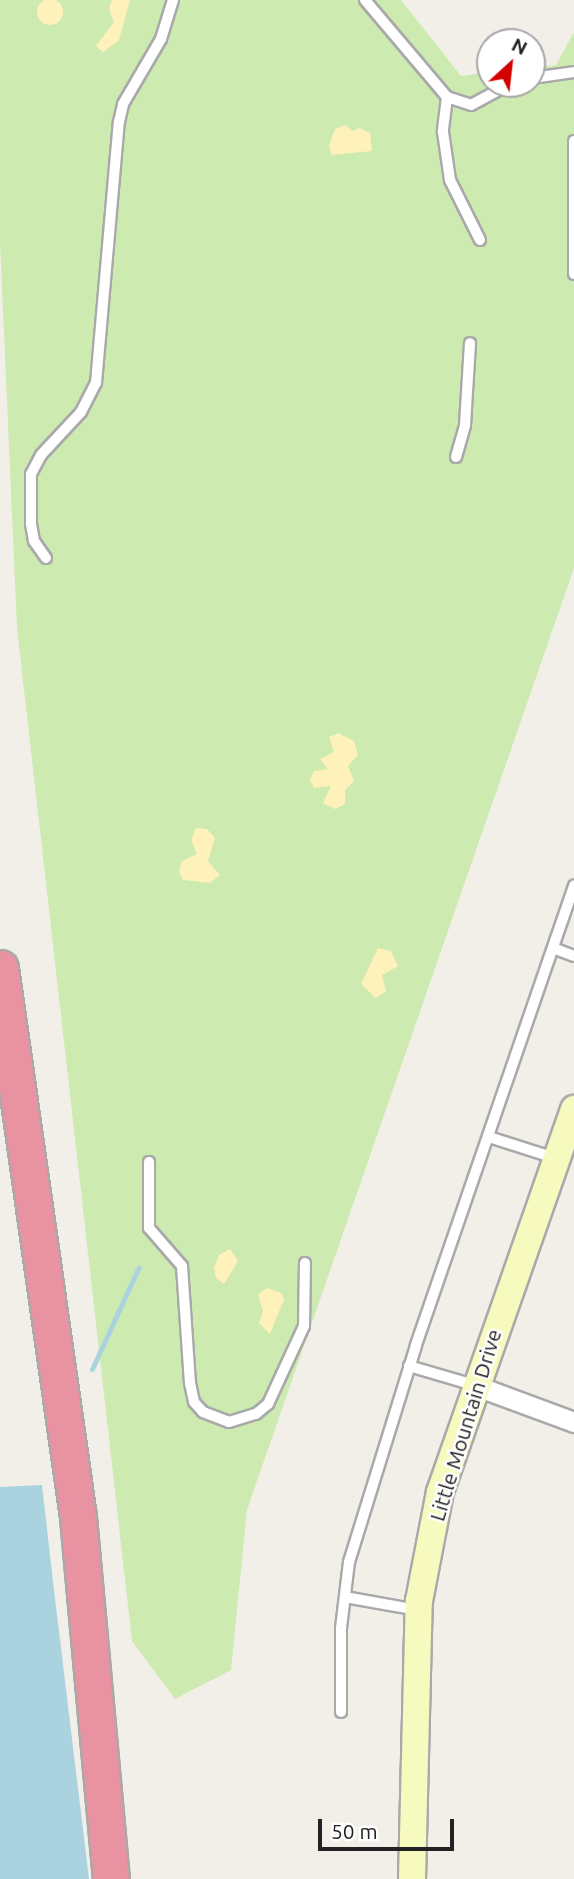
<!DOCTYPE html>
<html>
<head>
<meta charset="utf-8">
<style>
  body { margin:0 }
  #map { position:relative; width:574px; height:1879px; overflow:hidden; background:#f2efe9; font-family:Ubuntu,sans-serif }
  div>[style] { position:absolute }
  [style*='--x'] { left:calc(var(--x)*1px); top:calc(var(--y)*1px); width:calc(var(--w)*1px); rotate:calc(var(--a)*1deg) }
  .grass>* { inset:0; background:#cdebb0 }
  .sand>* { inset:0; background:#fff1ba }
  .round { border-radius:50% }
  .water>* { inset:0; background:#aad3df }
  .stream>* { height:5px; margin:-2.5px; padding:0 2.5px; transform-origin:2.5px; border-radius:2.5px; background:#aad3df }
  .roads { filter:drop-shadow(2px 0 #a9a9a9) drop-shadow(-2px 0 #a9a9a9) drop-shadow(0 2px #a9a9a9) drop-shadow(0 -2px #a9a9a9) }
  .service>* { height:10px; margin:-5px; padding:0 5px; transform-origin:5px; border-radius:5px; background:#fff }
  .minor>* { height:19px; margin:-9.5px; padding:0 9.5px; transform-origin:9.5px; border-radius:9.5px; background:#fff }
  .secondary>* { height:26px; margin:-13px; padding:0 13px; transform-origin:13px; border-radius:13px; background:#f7fabf }
  .motorway>* { height:35px; margin:-17.5px; padding:0 17.5px; transform-origin:17.5px; border-radius:17.5px; background:#e892a2 }
  span { translate:-50% -50%; white-space:nowrap; text-align:center; line-height:1.15; -webkit-text-stroke:5px #fff; paint-order:stroke }
  .street-label { font-size:21px; color:#222 }
  .north { position:absolute; left:476px; top:28px; width:70px; height:70px; box-sizing:border-box; background:#fff; border:2px solid #a7a7a7; border-radius:50%; rotate:27deg; font-size:19px; font-weight:700; line-height:28px; text-align:center; color:#222 }
  .north::after { content:''; display:block; margin:auto; width:24px; height:32px; background:#d40000; clip-path:polygon(50% 0,100% 100%,50% 72%,0 100%) }
  .scale { position:absolute; left:318px; top:1819px; width:136px; height:32px; box-sizing:border-box; border:4px solid #222; border-top:0; padding-left:9px; font-size:21px; line-height:24px; white-space:nowrap; color:#222; -webkit-text-stroke:5px #fff; paint-order:stroke }
</style>
</head>
<body>
<div id="map">
  <div class="grass">
    <i style="clip-path:polygon(0 0,401px 0,461px 76px,490px 72px,490px 84px,532px 84px,532px 68px,556px 65px,574px 32px,574px 568px,247px 1510px,231px 1670px,175px 1699px,132px 1641px,17px 628px,0 243px)"></i>
  </div>
  <div class="sand">
    <i class="round" style="left:37px;top:-1px;width:26px;height:26px"></i>
    <i style="clip-path:polygon(112px 0,130px 0,119px 40px,103px 52px,96px 46px,114px 22px,109px 8px)"></i>
    <i style="clip-path:polygon(346px 125px,352px 131px,360px 128px,370px 133px,372px 151px,332px 155px,329px 146px,335px 129px)"></i>
    <i style="clip-path:polygon(338px 733px,354px 741px,358px 755px,348px 766px,354px 781px,345px 790px,345px 804px,335px 809px,323px 803px,331px 786px,314px 788px,310px 780px,314px 771px,328px 769px,320px 759px,334px 752px,329px 737px)"></i>
    <i style="clip-path:polygon(196px 828px,207px 829px,215px 838px,208px 861px,220px 875px,210px 883px,183px 880px,179px 872px,182px 861px,197px 854px,191px 840px)"></i>
    <i style="clip-path:polygon(378px 948px,391px 951px,398px 966px,382px 975px,386px 991px,376px 998px,361px 984px)"></i>
    <i style="clip-path:polygon(230px 1249px,238px 1261px,224px 1284px,216px 1278px,214px 1268px,219px 1255px)"></i>
    <i style="clip-path:polygon(267px 1288px,281px 1293px,284px 1299px,270px 1334px,259px 1323px,263px 1311px,258px 1294px)"></i>
  </div>
  <div class="water">
    <i style="clip-path:polygon(42px 1485px,54px 1590px,89px 1879px,0 1879px,0 1487px)"></i>
  </div>
  <div class="stream">
    <i style="--x:92;--y:1369;--w:112;--a:-65.3"></i>
  </div>
  <div class="roads">
    <div class="service">
      <i style="--x:365;--y:0;--w:127;--a:49.8"></i>
      <i style="--x:447;--y:97;--w:25;--a:18"></i>
      <i style="--x:471;--y:105;--w:44;--a:-28.3"></i>
      <i style="--x:532;--y:78;--w:42;--a:-8.1"></i>
      <i style="--x:447;--y:97;--w:35;--a:97"></i>
      <i style="--x:443;--y:132;--w:49;--a:81.7"></i>
      <i style="--x:450;--y:180;--w:67;--a:63.4"></i>
      <i style="--x:574;--y:141;--w:133;--a:90"></i>
      <i style="--x:456;--y:457;--w:33;--a:-74"></i>
      <i style="--x:465;--y:425;--w:82;--a:-86.5"></i>
      <i style="--x:46;--y:558;--w:21;--a:-125"></i>
      <i style="--x:34;--y:541;--w:17;--a:-100"></i>
      <i style="--x:31;--y:524;--w:50;--a:-90"></i>
      <i style="--x:31;--y:474;--w:21;--a:-62"></i>
      <i style="--x:41;--y:455;--w:59;--a:-47.1"></i>
      <i style="--x:81;--y:412;--w:33;--a:-63"></i>
      <i style="--x:96;--y:383;--w:262;--a:-85"></i>
      <i style="--x:119;--y:122;--w:18;--a:-77"></i>
      <i style="--x:123;--y:104;--w:75;--a:-59.7"></i>
      <i style="--x:161;--y:39;--w:41;--a:-72.9"></i>
      <i style="--x:553;--y:948;--w:22;--a:21"></i>
      <i style="--x:489;--y:1137;--w:69;--a:17.7"></i>
      <i style="--x:149;--y:1162;--w:66;--a:90"></i>
      <i style="--x:149;--y:1228;--w:50;--a:49"></i>
      <i style="--x:182;--y:1266;--w:117;--a:86.1"></i>
      <i style="--x:190;--y:1383;--w:19;--a:78"></i>
      <i style="--x:194;--y:1402;--w:13;--a:48"></i>
      <i style="--x:203;--y:1412;--w:28;--a:21"></i>
      <i style="--x:229;--y:1422;--w:28;--a:-17"></i>
      <i style="--x:256;--y:1414;--w:16;--a:-40"></i>
      <i style="--x:268;--y:1404;--w:86;--a:-65.2"></i>
      <i style="--x:304;--y:1326;--w:63;--a:-89.1"></i>
      <i style="--x:409;--y:1366;--w:68;--a:16.3"></i>
      <i style="--x:345;--y:1597;--w:73;--a:10.2"></i>
      <i style="--x:341;--y:1712;--w:84;--a:-90"></i>
      <i style="--x:341;--y:1628;--w:66;--a:-83.1"></i>
      <i style="--x:349;--y:1562;--w:227;--a:-72.8"></i>
      <i style="--x:416;--y:1345;--w:486;--a:-71"></i>
    </div>
    <div class="minor">
      <i style="--x:474;--y:1385;--w:107;--a:20.3"></i>
    </div>
    <div class="secondary">
      <i style="--x:412;--y:1879;--w:278;--a:-88.6"></i>
      <i style="--x:419;--y:1601;--w:111;--a:-79.1"></i>
      <i style="--x:440;--y:1492;--w:406;--a:-70.7"></i>
    </div>
    <div class="motorway">
      <i style="--x:0;--y:968;--w:555;--a:81.91"></i>
      <i style="--x:78;--y:1517;--w:364;--a:84.8"></i>
    </div>
  </div>
  <div class="street-label">
    <span style="left:465px;top:1425px;rotate:-73deg">Little Mountain Drive</span>
  </div>
  <div class="north">N</div>
  <div class="scale">50 m</div>
</div>
</body>
</html>
